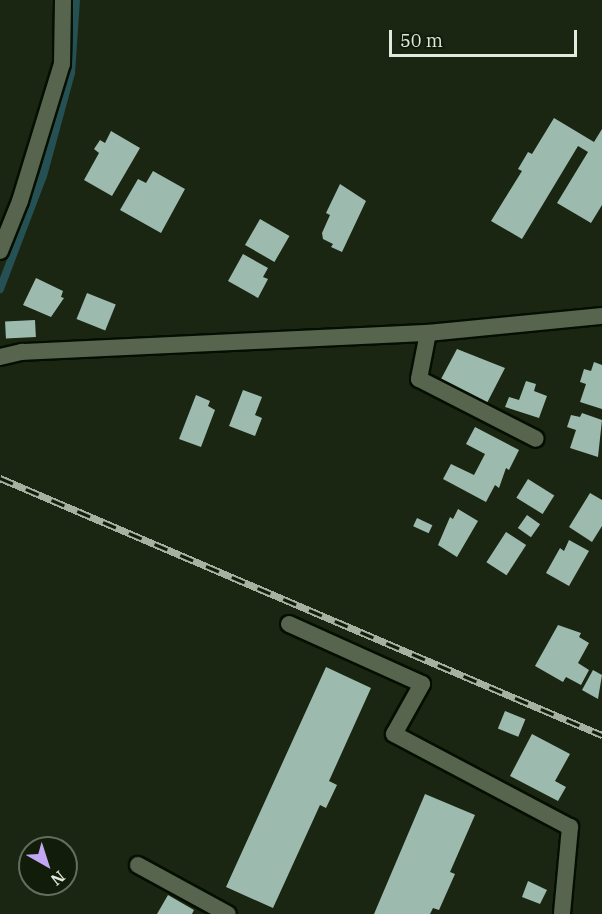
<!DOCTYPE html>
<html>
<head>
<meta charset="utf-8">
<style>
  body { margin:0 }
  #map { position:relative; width:602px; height:914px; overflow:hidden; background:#1a2612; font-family:"IBM Plex Serif",serif }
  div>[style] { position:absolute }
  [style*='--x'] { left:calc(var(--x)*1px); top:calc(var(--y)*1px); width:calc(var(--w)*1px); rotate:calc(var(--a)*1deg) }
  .stream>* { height:8px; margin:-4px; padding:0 4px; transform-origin:4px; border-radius:4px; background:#265154 }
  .building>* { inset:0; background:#9cbbae; transform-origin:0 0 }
  .roads { filter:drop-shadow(2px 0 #050f01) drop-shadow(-2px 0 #050f01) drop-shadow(0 2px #050f01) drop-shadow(0 -2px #050f01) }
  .minor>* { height:16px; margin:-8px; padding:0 8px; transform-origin:8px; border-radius:8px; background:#57654f }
  .rail>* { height:7px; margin-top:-3.5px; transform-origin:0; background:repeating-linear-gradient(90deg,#111c09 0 14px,#a7b1a2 0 28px); box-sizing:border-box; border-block:2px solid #a7b1a2 }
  span { translate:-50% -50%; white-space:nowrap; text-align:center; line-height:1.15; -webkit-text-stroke:6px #111c09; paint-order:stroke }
  .north { position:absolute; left:18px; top:836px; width:60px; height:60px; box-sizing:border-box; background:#111c09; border:2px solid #646e5e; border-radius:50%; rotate:141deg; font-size:16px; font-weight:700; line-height:24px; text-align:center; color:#e1eadd }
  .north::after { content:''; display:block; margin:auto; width:21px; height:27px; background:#c2a8f3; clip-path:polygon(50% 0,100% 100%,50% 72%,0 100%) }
  .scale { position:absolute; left:389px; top:30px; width:188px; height:27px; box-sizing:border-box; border:3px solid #e1eadd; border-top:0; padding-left:8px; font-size:18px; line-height:21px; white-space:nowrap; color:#e1eadd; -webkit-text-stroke:4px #111c09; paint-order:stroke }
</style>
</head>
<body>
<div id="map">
  <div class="stream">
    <i style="--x:0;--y:289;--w:121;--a:-69.2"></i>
    <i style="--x:43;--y:176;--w:107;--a:-74.8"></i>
    <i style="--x:71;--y:73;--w:73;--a:-86.1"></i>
  </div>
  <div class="building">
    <i style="clip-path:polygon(554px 118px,594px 142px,602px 129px,602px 205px,591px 223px,557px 203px,588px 152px,578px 146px,522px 239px,491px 221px,522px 171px,518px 169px,528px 152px,532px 154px)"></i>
    <i style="clip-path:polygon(111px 131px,140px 148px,112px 196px,84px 180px,99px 153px,94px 149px,100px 140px,105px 143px)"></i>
    <i style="clip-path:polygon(153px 171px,185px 189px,161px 233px,120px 210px,138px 179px,146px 183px)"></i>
    <i style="clip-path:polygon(340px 184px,366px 201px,342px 252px,331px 247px,333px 244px,323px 239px,322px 233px,330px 215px,326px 213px)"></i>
    <i style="left:260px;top:219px;width:34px;height:30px;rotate:30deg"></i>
    <i style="clip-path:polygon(243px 254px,268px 268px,263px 277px,268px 279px,258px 298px,228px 281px)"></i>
    <i style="clip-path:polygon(36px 278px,63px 291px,61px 297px,64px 298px,51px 317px,23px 305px)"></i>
    <i style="left:87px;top:293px;width:31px;height:28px;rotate:22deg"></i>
    <i style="left:35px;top:320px;width:17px;height:30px;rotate:87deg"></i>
    <i style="clip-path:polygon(457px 349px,505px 368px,487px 403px,441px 379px)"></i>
    <i style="clip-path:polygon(594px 362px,602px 365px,602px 409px,580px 402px,586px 384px,580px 382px,584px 369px,591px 371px)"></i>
    <i style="clip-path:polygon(526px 381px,536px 384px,534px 391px,547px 396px,539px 418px,505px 407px,509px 397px,519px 400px)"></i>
    <i style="clip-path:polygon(243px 390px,262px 397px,255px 415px,262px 418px,255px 436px,229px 426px)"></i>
    <i style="clip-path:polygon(196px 395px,210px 401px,208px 406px,215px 410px,201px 447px,179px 439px)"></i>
    <i style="clip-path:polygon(582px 413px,602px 420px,598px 457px,570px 448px,576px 430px,567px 427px,571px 415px,580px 417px)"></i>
    <i style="clip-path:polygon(475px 427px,519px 450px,509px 470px,506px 468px,499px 488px,495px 485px,486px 502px,443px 479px,451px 464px,474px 475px,485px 454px,466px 444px)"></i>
    <i style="left:528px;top:479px;width:31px;height:22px;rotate:32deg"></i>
    <i style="clip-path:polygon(590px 493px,602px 500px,602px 526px,592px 542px,569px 527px)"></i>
    <i style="clip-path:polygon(458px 509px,478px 521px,457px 557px,438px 545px,450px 517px,453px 519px)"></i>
    <i style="left:527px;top:515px;width:16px;height:16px;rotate:35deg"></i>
    <i style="left:417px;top:518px;width:17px;height:9px;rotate:25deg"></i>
    <i style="left:506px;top:532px;width:24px;height:36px;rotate:33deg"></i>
    <i style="clip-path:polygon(569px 540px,589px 551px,569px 586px,546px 573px,560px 548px,564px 551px)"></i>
    <i style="clip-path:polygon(558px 625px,581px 633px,579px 637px,589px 643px,578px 663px,589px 670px,581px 685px,566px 677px,563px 682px,535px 666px)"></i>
    <i style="clip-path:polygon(326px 667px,371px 688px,329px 781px,337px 785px,326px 808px,320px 805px,273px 908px,226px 887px)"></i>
    <i style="clip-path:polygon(593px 670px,602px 675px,598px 699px,582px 690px)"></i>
    <i style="left:505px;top:711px;width:22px;height:19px;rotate:22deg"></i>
    <i style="clip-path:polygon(532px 734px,570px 754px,555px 781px,566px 787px,558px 801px,510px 776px)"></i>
    <i style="clip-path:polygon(425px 794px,475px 815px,450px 872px,455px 874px,439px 910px,433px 908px,430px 914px,374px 914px)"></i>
    <i style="clip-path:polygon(528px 881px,547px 890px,540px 904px,522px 897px)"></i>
    <i style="clip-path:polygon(168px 895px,194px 910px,192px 914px,157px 914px)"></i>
  </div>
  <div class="roads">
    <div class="minor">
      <i style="--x:0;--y:251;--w:54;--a:-68.2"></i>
      <i style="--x:20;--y:201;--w:143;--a:-73"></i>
      <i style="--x:62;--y:64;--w:64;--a:-89.1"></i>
      <i style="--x:428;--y:333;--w:47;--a:101.1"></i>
      <i style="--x:419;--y:379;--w:131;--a:27.1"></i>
      <i style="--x:0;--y:357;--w:23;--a:-13"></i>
      <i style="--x:22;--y:352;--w:406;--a:-2.7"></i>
      <i style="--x:428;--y:333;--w:175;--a:-5.6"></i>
      <i style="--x:289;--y:624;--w:146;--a:24.3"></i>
      <i style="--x:422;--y:684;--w:57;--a:119.2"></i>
      <i style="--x:394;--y:734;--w:199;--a:27.9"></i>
      <i style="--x:570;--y:827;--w:87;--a:95.3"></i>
      <i style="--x:138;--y:865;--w:102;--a:28.6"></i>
    </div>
  </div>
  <div class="rail">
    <i style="--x:0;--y:478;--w:655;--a:23.12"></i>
  </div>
  <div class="north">N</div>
  <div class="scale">50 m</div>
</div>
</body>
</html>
